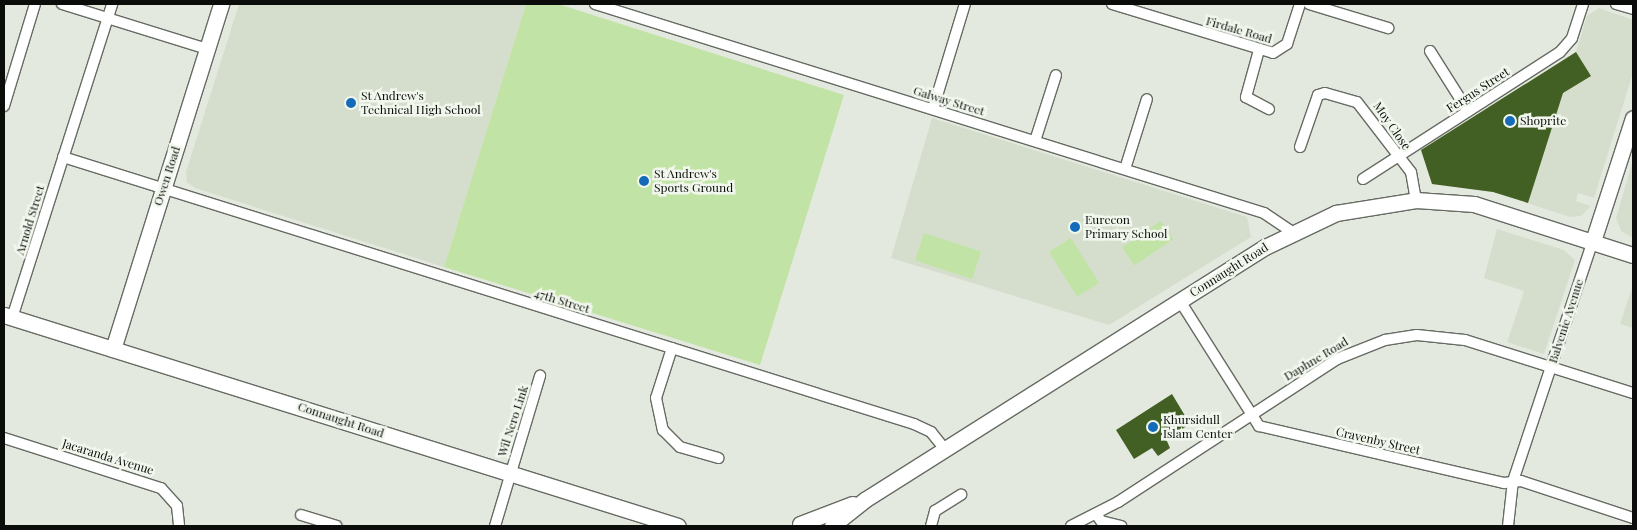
<!DOCTYPE html>
<html>
<head>
<meta charset="utf-8">
<style>
  body { margin:0 }
  #map { position:relative; width:1637px; height:530px; overflow:hidden; background:#e4e9df; font-family:"Playfair Display",serif }
  div>[style] { position:absolute }
  [style*='--x'] { left:calc(var(--x)*1px); top:calc(var(--y)*1px); width:calc(var(--w)*1px); rotate:calc(var(--a)*1deg) }
  .built>* { inset:0; background:#d5decd }
  .green>* { inset:0; background:#c2e3a6; transform-origin:0 0 }
  .building>* { inset:0; background:#425f24 }
  .roads { filter:drop-shadow(1px 0 #666b63) drop-shadow(-1px 0 #666b63) drop-shadow(0 1px #666b63) drop-shadow(0 -1px #666b63) }
  .street>* { height:10px; margin:-5px; padding:0 5px; transform-origin:5px; border-radius:5px; background:#fff }
  .secondary>* { height:15px; margin:-7.5px; padding:0 7.5px; transform-origin:7.5px; border-radius:7.5px; background:#fff }
  .dots>* { width:14px; height:14px; translate:-50% -50%; box-sizing:border-box; border:2px solid #f1f7ed; border-radius:50% }
  span { translate:-50% -50%; white-space:nowrap; text-align:center; line-height:1.15; -webkit-text-stroke:5px #f1f7ed; paint-order:stroke }
  .street-label { font-size:12px; color:#0b0d0a }
  .poi-label { font-size:12px; color:#0b0d0a }
  .left { translate:0 -50%; text-align:left }
  .frame { position:absolute; inset:0; border:5px solid #0b0d0a; pointer-events:none }
</style>
</head>
<body>
<div id="map">
  <div class="built">
    <i style="clip-path:polygon(239px 4px,526px 4px,444px 267px,195px 188px,187px 182px,186px 172px)"></i>
    <i style="clip-path:polygon(1599px 8px,1633px 20px,1633px 73px,1594px 198px,1578px 193px,1576px 201px,1591px 206px,1581px 216px,1570px 217px,1493px 192px,1432px 184px,1421px 150px,1576px 52px,1587px 16px)"></i>
    <i style="clip-path:polygon(932px 118px,1247px 217px,1251px 237px,1109px 325px,891px 258px)"></i>
    <i style="clip-path:polygon(1633px 160px,1633px 238px,1621px 231px,1616px 218px)"></i>
    <i style="clip-path:polygon(1497px 229px,1564px 250px,1575px 260px,1544px 354px,1507px 342px,1524px 291px,1484px 278px)"></i>
    <i style="clip-path:polygon(1633px 285px,1633px 328px,1620px 324px)"></i>
  </div>
  <div class="green">
    <i style="clip-path:polygon(526px 4px,558px 4px,844px 95px,760px 365px,444px 267px)"></i>
    <i style="left:1161px;top:221px;width:22px;height:47px;rotate:56deg"></i>
    <i style="left:924px;top:233px;width:60px;height:29px;rotate:18deg"></i>
    <i style="left:1071px;top:238px;width:53px;height:26px;rotate:58deg"></i>
  </div>
  <div class="building">
    <i style="clip-path:polygon(1576px 52px,1591px 76px,1563px 93px,1528px 203px,1493px 192px,1432px 184px,1421px 150px)"></i>
    <i style="clip-path:polygon(1172px 394px,1190px 424px,1166px 439px,1170px 448px,1158px 456px,1152px 448px,1134px 459px,1116px 430px)"></i>
  </div>
  <div class="roads">
    <div class="street">
      <i style="--x:62;--y:4;--w:152;--a:17.2"></i>
      <i style="--x:595;--y:4;--w:701;--a:17.35"></i>
      <i style="--x:1264;--y:213;--w:34;--a:34"></i>
      <i style="--x:1112;--y:4;--w:168;--a:16.9"></i>
      <i style="--x:1273;--y:53;--w:17;--a:-33"></i>
      <i style="--x:1287;--y:44;--w:42;--a:-72"></i>
      <i style="--x:1309;--y:4;--w:83;--a:16.9"></i>
      <i style="--x:1616;--y:4;--w:18;--a:16"></i>
      <i style="--x:1259;--y:50;--w:49;--a:105.5"></i>
      <i style="--x:1246;--y:97;--w:26;--a:28"></i>
      <i style="--x:1430;--y:51;--w:71;--a:57.7"></i>
      <i style="--x:4;--y:106;--w:107;--a:-73.1"></i>
      <i style="--x:933;--y:109;--w:110;--a:-73.1"></i>
      <i style="--x:1035;--y:141;--w:69;--a:-72.3"></i>
      <i style="--x:1300;--y:147;--w:55;--a:-70.9"></i>
      <i style="--x:1318;--y:95;--w:7;--a:-16"></i>
      <i style="--x:1325;--y:93;--w:33;--a:16"></i>
      <i style="--x:1357;--y:102;--w:88;--a:52.4"></i>
      <i style="--x:1411;--y:172;--w:28;--a:80"></i>
      <i style="--x:63;--y:157;--w:892;--a:17.42"></i>
      <i style="--x:914;--y:424;--w:19;--a:25"></i>
      <i style="--x:931;--y:432;--w:22;--a:51"></i>
      <i style="--x:1125;--y:169;--w:73;--a:-72.6"></i>
      <i style="--x:1363;--y:179;--w:234;--a:-32.8"></i>
      <i style="--x:1560;--y:52;--w:18;--a:-49"></i>
      <i style="--x:1572;--y:38;--w:36;--a:-72"></i>
      <i style="--x:1180;--y:301;--w:148;--a:57.7"></i>
      <i style="--x:1259;--y:426;--w:252;--a:13.1"></i>
      <i style="--x:1504;--y:483;--w:17;--a:-7"></i>
      <i style="--x:1521;--y:481;--w:118;--a:18.3"></i>
      <i style="--x:12;--y:318;--w:330;--a:-72.3"></i>
      <i style="--x:672;--y:348;--w:52;--a:107.7"></i>
      <i style="--x:656;--y:398;--w:33;--a:78"></i>
      <i style="--x:663;--y:430;--w:24;--a:45"></i>
      <i style="--x:680;--y:447;--w:40;--a:16"></i>
      <i style="--x:4;--y:438;--w:165;--a:17.7"></i>
      <i style="--x:161;--y:488;--w:24;--a:48"></i>
      <i style="--x:177;--y:506;--w:20;--a:84"></i>
      <i style="--x:1096;--y:514;--w:9;--a:54"></i>
      <i style="--x:1101;--y:521;--w:21;--a:14"></i>
      <i style="--x:301;--y:515;--w:37;--a:17"></i>
      <i style="--x:495;--y:526;--w:157;--a:-73.3"></i>
      <i style="--x:931;--y:526;--w:16;--a:-75"></i>
      <i style="--x:935;--y:511;--w:31;--a:-32"></i>
      <i style="--x:1071;--y:526;--w:53;--a:-27.1"></i>
      <i style="--x:1118;--y:502;--w:262;--a:-33.1"></i>
      <i style="--x:1337;--y:359;--w:52;--a:-21.6"></i>
      <i style="--x:1385;--y:340;--w:32;--a:-9"></i>
      <i style="--x:1417;--y:335;--w:48;--a:5.9"></i>
      <i style="--x:1465;--y:340;--w:176;--a:17.5"></i>
      <i style="--x:1508;--y:526;--w:45;--a:-83.7"></i>
      <i style="--x:1513;--y:481;--w:253;--a:-71.6"></i>
    </div>
    <div class="secondary">
      <i style="--x:1593;--y:241;--w:129;--a:-72"></i>
      <i style="--x:4;--y:315;--w:706;--a:17.38"></i>
      <i style="--x:113;--y:349;--w:362;--a:-72.6"></i>
      <i style="--x:800;--y:524;--w:56;--a:-21"></i>
      <i style="--x:832;--y:526;--w:43;--a:-38.5"></i>
      <i style="--x:866;--y:499;--w:472;--a:-32.3"></i>
      <i style="--x:1265;--y:247;--w:79;--a:-25.6"></i>
      <i style="--x:1336;--y:213;--w:81;--a:-9.2"></i>
      <i style="--x:1416;--y:200;--w:58;--a:3.9"></i>
      <i style="--x:1474;--y:204;--w:167;--a:17.8"></i>
    </div>
  </div>
  <div class="dots">
    <i style="left:351px;top:103px;background:#156bb9"></i>
    <i style="left:1510px;top:121px;background:#156bb9"></i>
    <i style="left:644px;top:181px;background:#156bb9"></i>
    <i style="left:1075px;top:227px;background:#156bb9"></i>
    <i style="left:1153px;top:427px;background:#156bb9"></i>
  </div>
  <div class="street-label">
    <span style="left:1239px;top:30px;rotate:16deg">Firdale Road</span>
    <span style="left:1478px;top:90px;rotate:-33deg">Fergus Street</span>
    <span style="left:949px;top:101px;rotate:17deg">Galway Street</span>
    <span style="left:1392px;top:126px;rotate:55deg">Moy Close</span>
    <span style="left:167px;top:176px;rotate:-72deg">Owen Road</span>
    <span style="left:30px;top:220px;rotate:-73deg">Arnold Street</span>
    <span style="left:1229px;top:270px;rotate:-32deg">Connaught Road</span>
    <span style="left:562px;top:301px;rotate:17deg">47th Street</span>
    <span style="left:1566px;top:321px;rotate:-72deg">Balvenie Avenue</span>
    <span style="left:1316px;top:359px;rotate:-31deg">Daphne Road</span>
    <span style="left:341px;top:420px;rotate:18deg">Connaught Road</span>
    <span style="left:513px;top:421px;rotate:-72deg">Wil Nero Link</span>
    <span style="left:1378px;top:441px;rotate:13deg">Cravenby Street</span>
    <span style="left:108px;top:457px;rotate:17deg">Jacaranda Avenue</span>
  </div>
  <div class="poi-label">
    <span class="left" style="left:361px;top:103px">St Andrew's<br>Technical High School</span>
    <span class="left" style="left:1520px;top:121px">Shoprite</span>
    <span class="left" style="left:654px;top:181px">St Andrew's<br>Sports Ground</span>
    <span class="left" style="left:1085px;top:227px">Eurecon<br>Primary School</span>
    <span class="left" style="left:1163px;top:427px">Khursidull<br>Islam Center</span>
  </div>
  <div class="frame"></div>
</div>
</body>
</html>
